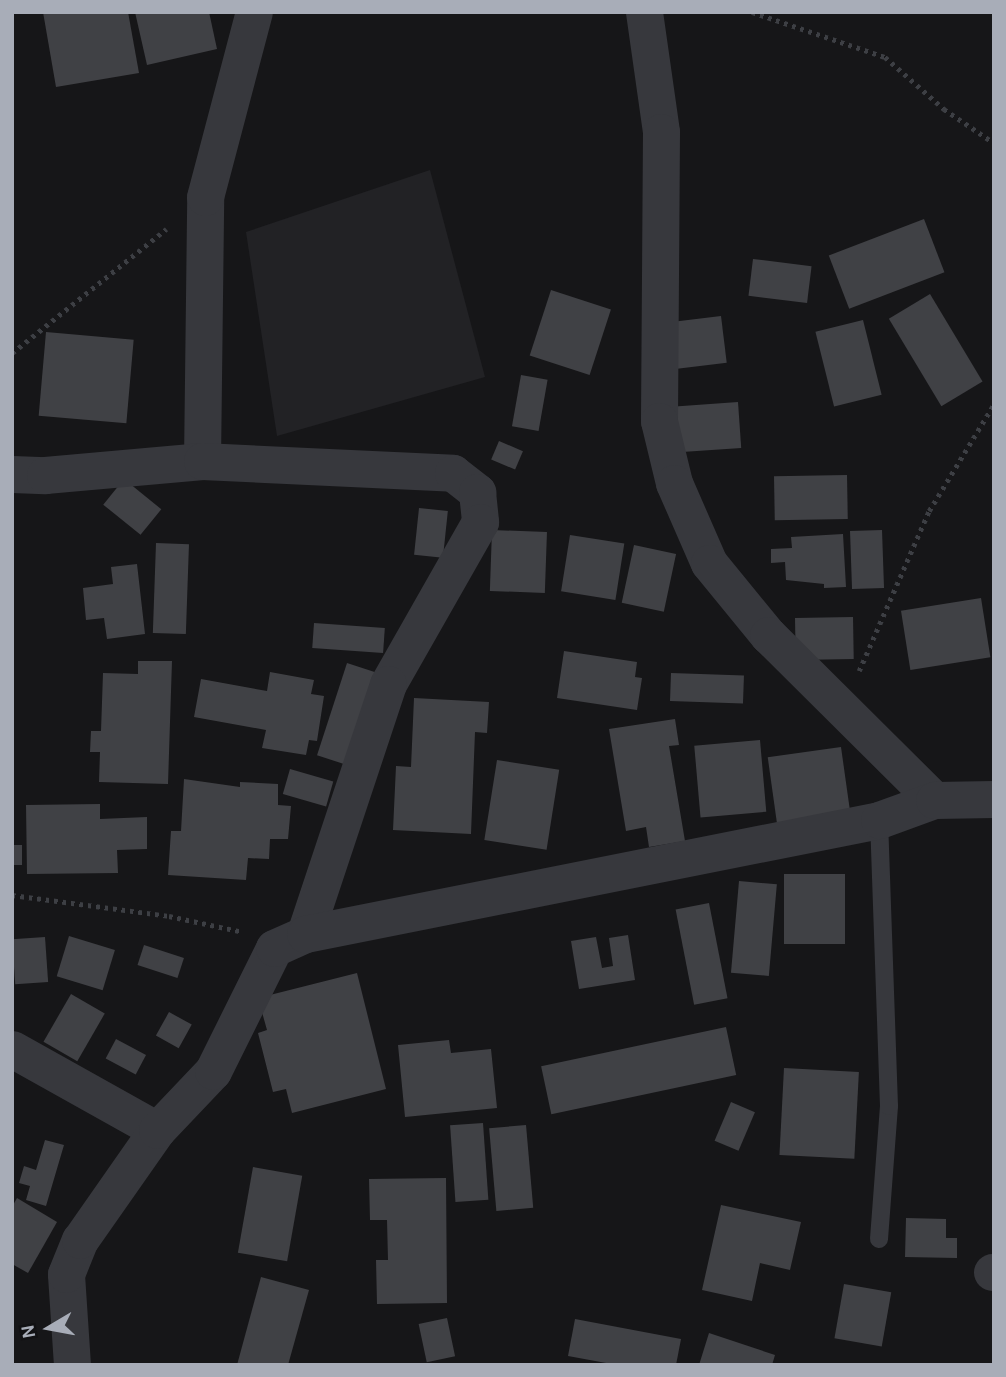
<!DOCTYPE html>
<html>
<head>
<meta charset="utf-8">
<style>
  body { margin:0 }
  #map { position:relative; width:1006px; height:1377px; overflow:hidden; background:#161618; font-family:Karla,sans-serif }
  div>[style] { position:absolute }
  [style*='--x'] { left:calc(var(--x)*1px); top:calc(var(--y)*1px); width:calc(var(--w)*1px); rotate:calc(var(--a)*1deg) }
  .built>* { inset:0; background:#222225 }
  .building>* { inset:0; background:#404145; transform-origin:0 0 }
  .path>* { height:4.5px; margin-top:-2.25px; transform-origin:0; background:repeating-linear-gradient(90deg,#3d3f44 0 3.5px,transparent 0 8.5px) }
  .service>* { height:18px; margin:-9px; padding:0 9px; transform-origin:9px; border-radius:9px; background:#37383d }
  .minor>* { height:37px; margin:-18.5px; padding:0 18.5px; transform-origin:18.5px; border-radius:18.5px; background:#37383d }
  span { translate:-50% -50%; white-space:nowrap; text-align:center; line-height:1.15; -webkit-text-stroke:5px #111113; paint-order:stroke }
  .frame { position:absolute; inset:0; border:14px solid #a8adb8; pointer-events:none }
  .north { position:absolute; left:14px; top:1293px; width:70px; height:70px; -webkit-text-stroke:5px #111113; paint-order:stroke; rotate:260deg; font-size:19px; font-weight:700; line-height:28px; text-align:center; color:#a8adb8 }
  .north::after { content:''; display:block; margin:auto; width:24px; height:32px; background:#a8adb8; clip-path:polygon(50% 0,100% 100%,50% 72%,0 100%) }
</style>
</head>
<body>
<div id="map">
  <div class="built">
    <i style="clip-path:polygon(430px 170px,485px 377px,277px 436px,246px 232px)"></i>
  </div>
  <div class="building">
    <i style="clip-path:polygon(43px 12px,128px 12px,139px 73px,56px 87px)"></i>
    <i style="clip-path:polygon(135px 12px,209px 12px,217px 49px,147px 65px)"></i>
    <i style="left:924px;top:219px;width:57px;height:102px;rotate:69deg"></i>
    <i style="left:753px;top:259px;width:59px;height:37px;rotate:7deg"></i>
    <i style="left:551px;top:290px;width:63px;height:69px;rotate:18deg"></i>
    <i style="left:930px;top:294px;width:102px;height:48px;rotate:59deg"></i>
    <i style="left:721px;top:316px;width:47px;height:54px;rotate:83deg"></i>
    <i style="left:863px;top:320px;width:77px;height:49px;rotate:76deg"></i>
    <i style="left:46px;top:332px;width:88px;height:84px;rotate:5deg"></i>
    <i style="left:521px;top:375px;width:27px;height:52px;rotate:10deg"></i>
    <i style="left:738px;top:402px;width:46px;height:63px;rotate:86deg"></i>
    <i style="left:499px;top:441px;width:26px;height:20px;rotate:23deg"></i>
    <i style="left:847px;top:475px;width:44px;height:73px;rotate:89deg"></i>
    <i style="left:124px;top:479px;width:48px;height:33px;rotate:39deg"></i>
    <i style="left:419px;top:508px;width:29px;height:47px;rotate:6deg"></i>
    <i style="left:492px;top:530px;width:55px;height:61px;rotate:2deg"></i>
    <i style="left:882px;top:530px;width:58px;height:32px;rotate:88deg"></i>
    <i style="clip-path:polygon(843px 534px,846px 587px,824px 588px,824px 584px,786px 580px,785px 562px,771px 563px,771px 549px,792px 548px,791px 537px)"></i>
    <i style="left:570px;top:535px;width:55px;height:57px;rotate:9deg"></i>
    <i style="left:156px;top:543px;width:33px;height:90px;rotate:2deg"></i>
    <i style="left:634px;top:545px;width:43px;height:59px;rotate:12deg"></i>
    <i style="clip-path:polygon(137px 564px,145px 634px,107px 639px,104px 618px,86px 620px,83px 588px,113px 584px,111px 567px)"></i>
    <i style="left:981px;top:598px;width:60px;height:81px;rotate:81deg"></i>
    <i style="left:853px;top:617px;width:42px;height:58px;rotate:89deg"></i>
    <i style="left:314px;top:623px;width:71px;height:25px;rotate:4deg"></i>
    <i style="clip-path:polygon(564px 651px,637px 662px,635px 677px,642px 678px,637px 710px,557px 698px)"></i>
    <i style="clip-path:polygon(138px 661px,172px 661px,168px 784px,99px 782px,100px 752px,90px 752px,91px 731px,101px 731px,103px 673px,138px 674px)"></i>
    <i style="left:347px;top:663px;width:33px;height:97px;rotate:18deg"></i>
    <i style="clip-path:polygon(270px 672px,314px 680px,311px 694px,324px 696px,317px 741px,309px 740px,306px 755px,262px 748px,266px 730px,194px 717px,201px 679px,267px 691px)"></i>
    <i style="left:671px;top:673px;width:73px;height:28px;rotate:2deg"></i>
    <i style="clip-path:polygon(414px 698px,489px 702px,487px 733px,475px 732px,471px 834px,393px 830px,396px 766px,411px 767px)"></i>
    <i style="clip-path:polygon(675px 719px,679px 745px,669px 746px,685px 841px,649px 847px,646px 827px,626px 831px,609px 729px)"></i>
    <i style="left:760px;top:740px;width:72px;height:66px;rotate:85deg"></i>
    <i style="left:841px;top:747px;width:68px;height:74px;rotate:82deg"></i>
    <i style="left:497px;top:760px;width:63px;height:81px;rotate:9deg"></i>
    <i style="left:290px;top:769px;width:45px;height:26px;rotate:16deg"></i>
    <i style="clip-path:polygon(184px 779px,240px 787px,240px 782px,278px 784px,278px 805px,291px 806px,288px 839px,270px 839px,269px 859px,248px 858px,246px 880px,168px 875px,171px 831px,181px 831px)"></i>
    <i style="clip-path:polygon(100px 804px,100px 819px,147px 817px,147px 849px,117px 850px,118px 873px,27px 874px,26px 805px)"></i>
    <i style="left:12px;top:845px;width:10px;height:20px"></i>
    <i style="left:784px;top:874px;width:61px;height:70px"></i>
    <i style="left:739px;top:881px;width:38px;height:92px;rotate:5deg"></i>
    <i style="left:709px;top:903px;width:97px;height:34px;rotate:79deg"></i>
    <i style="clip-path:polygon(628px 935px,635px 980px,579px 989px,571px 941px,596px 937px,602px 968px,613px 966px,609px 938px)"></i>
    <i style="left:69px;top:936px;width:48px;height:42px;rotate:17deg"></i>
    <i style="left:45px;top:937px;width:45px;height:33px;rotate:86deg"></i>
    <i style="left:144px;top:945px;width:42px;height:21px;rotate:18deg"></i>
    <i style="clip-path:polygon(357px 973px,386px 1089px,292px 1113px,286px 1089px,273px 1092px,258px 1033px,267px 1030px,258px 998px)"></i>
    <i style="left:71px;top:994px;width:39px;height:55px;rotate:30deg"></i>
    <i style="left:169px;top:1012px;width:26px;height:27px;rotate:29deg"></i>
    <i style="left:726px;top:1027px;width:49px;height:189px;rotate:78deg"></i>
    <i style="left:116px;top:1039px;width:34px;height:22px;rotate:28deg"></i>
    <i style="clip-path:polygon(449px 1040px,451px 1053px,491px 1049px,497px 1108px,405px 1117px,398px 1045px)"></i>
    <i style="left:784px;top:1068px;width:75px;height:87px;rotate:3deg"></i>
    <i style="left:731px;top:1102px;width:26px;height:42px;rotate:23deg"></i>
    <i style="left:483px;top:1123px;width:77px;height:33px;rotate:86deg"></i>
    <i style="left:526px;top:1125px;width:83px;height:37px;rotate:85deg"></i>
    <i style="clip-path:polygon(45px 1140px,64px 1145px,46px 1206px,26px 1200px,30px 1186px,19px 1183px,24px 1166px,36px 1170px)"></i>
    <i style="left:253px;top:1167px;width:50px;height:87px;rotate:10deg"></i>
    <i style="clip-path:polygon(446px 1178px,447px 1303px,377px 1304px,376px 1260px,388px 1260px,387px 1220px,370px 1220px,369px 1179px)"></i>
    <i style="clip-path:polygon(17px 1198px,57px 1222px,28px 1273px,12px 1264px,12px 1207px)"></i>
    <i style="clip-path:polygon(721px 1205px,801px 1222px,790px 1270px,760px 1263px,752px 1301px,702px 1290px)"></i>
    <i style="clip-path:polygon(906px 1218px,946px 1219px,946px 1238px,957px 1238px,957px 1258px,905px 1257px)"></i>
    <i style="clip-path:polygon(261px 1277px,309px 1290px,288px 1365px,237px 1365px)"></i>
    <i style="left:844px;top:1284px;width:48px;height:55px;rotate:10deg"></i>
    <i style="left:447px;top:1318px;width:39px;height:29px;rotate:78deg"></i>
    <i style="clip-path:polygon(575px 1319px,681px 1339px,676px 1365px,617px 1365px,568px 1356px)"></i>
    <i style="clip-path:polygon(709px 1333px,775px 1355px,772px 1365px,699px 1365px)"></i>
  </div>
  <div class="path">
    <i style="--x:752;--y:12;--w:140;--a:18.7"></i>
    <i style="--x:885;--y:57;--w:79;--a:41.4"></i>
    <i style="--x:944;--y:109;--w:60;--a:34.2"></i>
    <i style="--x:12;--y:353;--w:198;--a:-38.8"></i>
    <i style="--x:859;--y:671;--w:175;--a:-66.4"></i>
    <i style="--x:929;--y:511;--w:125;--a:-58.7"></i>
    <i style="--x:12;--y:895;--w:158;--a:7.6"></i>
    <i style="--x:169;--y:916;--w:72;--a:12.1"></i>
  </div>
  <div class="service">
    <i style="--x:879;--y:1239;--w:133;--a:-85.7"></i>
    <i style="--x:889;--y:1106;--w:286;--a:-92"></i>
  </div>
  <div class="minor">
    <i style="--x:644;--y:12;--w:121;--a:81.9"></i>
    <i style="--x:661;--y:132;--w:289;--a:90.4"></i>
    <i style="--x:659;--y:421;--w:64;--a:76.4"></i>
    <i style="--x:674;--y:483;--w:87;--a:66.4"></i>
    <i style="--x:709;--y:563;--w:93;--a:50.7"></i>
    <i style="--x:768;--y:635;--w:234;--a:44.8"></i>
    <i style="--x:202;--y:461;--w:264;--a:-89.3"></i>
    <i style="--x:205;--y:197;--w:191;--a:-75.2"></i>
    <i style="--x:12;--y:474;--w:33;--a:2"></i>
    <i style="--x:45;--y:475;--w:158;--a:-5.1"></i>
    <i style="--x:202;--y:461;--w:251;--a:2.7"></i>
    <i style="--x:453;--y:473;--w:31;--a:38"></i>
    <i style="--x:477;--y:492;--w:30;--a:84"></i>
    <i style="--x:480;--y:522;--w:186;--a:119.6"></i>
    <i style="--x:388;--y:684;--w:263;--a:108.4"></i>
    <i style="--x:12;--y:1049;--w:166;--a:29.2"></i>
    <i style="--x:992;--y:1272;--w:2;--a:0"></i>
    <i style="--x:72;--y:1365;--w:91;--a:-93.8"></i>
    <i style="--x:66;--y:1274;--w:37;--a:-68"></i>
    <i style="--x:80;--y:1240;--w:134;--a:-55"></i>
    <i style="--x:157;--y:1130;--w:81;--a:-46.5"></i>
    <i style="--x:213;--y:1071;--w:137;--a:-63.6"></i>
    <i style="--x:274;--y:948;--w:34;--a:-24"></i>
    <i style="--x:305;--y:934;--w:585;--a:-11.23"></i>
    <i style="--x:879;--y:820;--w:59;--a:-20"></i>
    <i style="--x:934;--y:800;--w:60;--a:-1"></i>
  </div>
  <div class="frame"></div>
  <div class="north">N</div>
</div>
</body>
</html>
